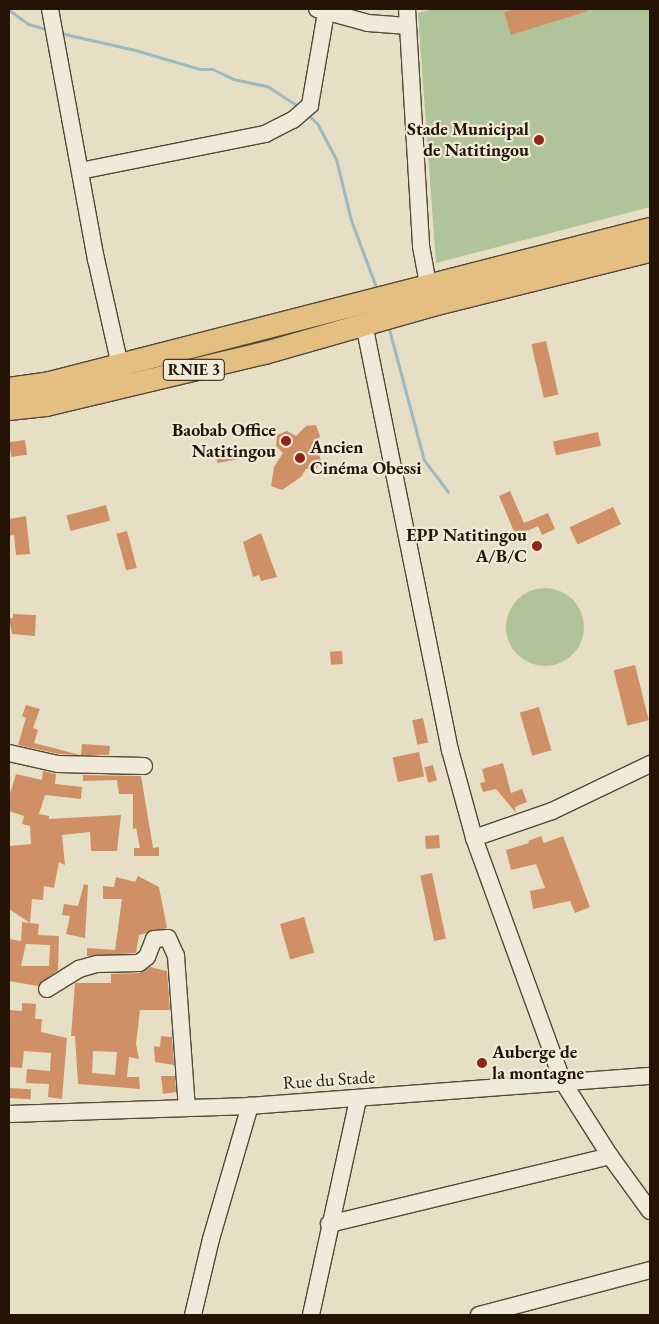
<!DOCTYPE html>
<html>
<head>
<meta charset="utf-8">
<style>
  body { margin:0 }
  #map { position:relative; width:659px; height:1324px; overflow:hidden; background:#e6dfc5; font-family:"EB Garamond",serif }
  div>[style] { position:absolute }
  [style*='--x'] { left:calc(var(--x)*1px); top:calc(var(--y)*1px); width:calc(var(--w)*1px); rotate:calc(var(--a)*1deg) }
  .green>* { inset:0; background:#b1c398 }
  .round { border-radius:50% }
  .stream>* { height:3px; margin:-1.5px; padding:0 1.5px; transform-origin:1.5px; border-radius:1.5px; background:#9cbac0 }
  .building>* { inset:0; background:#d09066; transform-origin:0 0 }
  .roads { filter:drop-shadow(1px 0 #554736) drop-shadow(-1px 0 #554736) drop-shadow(0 1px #554736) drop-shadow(0 -1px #554736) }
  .minor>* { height:16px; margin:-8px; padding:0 8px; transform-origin:8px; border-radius:8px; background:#efead9 }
  .highway>* { height:22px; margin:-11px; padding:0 11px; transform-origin:11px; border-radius:11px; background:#e3c082 }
  .dots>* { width:14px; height:14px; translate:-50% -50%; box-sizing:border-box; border:2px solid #efead9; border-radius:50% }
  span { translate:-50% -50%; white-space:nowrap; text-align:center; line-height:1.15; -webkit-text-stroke:4.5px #efead9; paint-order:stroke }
  .shield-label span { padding:1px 4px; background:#efead9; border:1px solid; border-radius:4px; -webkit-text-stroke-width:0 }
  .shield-label { font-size:16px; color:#251406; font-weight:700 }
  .poi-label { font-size:18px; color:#251406; font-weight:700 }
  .right { translate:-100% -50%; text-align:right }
  .left { translate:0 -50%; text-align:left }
  .street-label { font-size:18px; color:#251406 }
  .frame { position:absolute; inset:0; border:10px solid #251406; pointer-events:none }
</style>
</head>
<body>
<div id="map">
  <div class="green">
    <i style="clip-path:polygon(434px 9px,650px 9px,650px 207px,436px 263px,418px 13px)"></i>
    <i class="round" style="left:506px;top:588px;width:78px;height:78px"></i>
  </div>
  <div class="stream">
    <i style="--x:9;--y:10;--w:24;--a:36"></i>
    <i style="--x:28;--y:24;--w:22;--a:16"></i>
    <i style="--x:60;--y:33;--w:77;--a:12.8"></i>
    <i style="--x:135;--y:50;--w:68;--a:16.3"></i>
    <i style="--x:200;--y:69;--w:12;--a:0"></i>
    <i style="--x:212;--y:69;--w:23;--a:25"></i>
    <i style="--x:233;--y:79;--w:35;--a:12"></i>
    <i style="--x:267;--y:86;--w:38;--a:33"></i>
    <i style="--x:308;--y:115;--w:12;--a:42"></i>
    <i style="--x:317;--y:123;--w:41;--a:62.2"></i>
    <i style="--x:336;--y:159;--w:63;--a:76.2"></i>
    <i style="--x:351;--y:220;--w:75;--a:69.6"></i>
    <i style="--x:388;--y:325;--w:140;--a:75.1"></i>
    <i style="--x:424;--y:460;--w:40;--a:53"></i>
  </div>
  <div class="building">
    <i style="clip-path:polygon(515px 9px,587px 9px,588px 11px,511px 35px,504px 12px)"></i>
    <i style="left:546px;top:341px;width:55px;height:15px;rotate:77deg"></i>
    <i style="clip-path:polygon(316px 425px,320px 436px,316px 448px,321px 460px,316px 469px,306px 469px,301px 477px,282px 490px,271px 486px,274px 467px,283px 453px,276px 446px,277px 435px,287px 431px,296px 436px,306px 426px)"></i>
    <i style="left:598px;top:432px;width:14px;height:46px;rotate:78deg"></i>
    <i style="left:25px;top:440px;width:15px;height:16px;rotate:82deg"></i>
    <i style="left:239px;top:448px;width:11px;height:24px;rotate:80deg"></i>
    <i style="clip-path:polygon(510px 491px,524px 523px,548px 513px,555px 529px,542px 535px,538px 526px,516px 536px,499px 496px)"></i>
    <i style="left:106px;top:505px;width:16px;height:41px;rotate:75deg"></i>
    <i style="left:613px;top:507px;width:19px;height:48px;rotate:65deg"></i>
    <i style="clip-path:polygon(26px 516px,30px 554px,16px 555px,14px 535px,9px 536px,9px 519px)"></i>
    <i style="left:127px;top:531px;width:38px;height:11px;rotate:75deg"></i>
    <i style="clip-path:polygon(261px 533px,277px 577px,261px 581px,259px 575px,253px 577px,243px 542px)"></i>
    <i style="clip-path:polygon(13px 614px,36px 615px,35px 636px,12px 634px,9px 618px,13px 618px)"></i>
    <i style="left:342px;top:651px;width:13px;height:12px;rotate:86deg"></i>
    <i style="left:635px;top:665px;width:57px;height:22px;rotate:76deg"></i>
    <i style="clip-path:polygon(26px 705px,40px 709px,33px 728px,38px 730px,34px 743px,80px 755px,59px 754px,18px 745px,26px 718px,22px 716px)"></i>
    <i style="left:539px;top:707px;width:45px;height:20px;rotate:74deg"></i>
    <i style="left:423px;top:718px;width:25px;height:11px;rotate:78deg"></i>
    <i style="clip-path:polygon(82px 744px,110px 746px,109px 755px,81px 755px)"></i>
    <i style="left:419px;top:752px;width:25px;height:27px;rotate:78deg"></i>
    <i style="clip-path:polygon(503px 763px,511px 793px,522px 789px,527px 802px,515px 807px,516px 813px,496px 789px,483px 792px,480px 783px,485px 782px,482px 769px)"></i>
    <i style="left:433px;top:765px;width:16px;height:9px;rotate:76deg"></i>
    <i style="clip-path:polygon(evenodd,43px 771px,56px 774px,55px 784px,82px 787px,81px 799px,45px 795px,39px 814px,49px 816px,49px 819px,121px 815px,117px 851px,91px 851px,90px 832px,62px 835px,65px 865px,59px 862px,54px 888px,44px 886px,43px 900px,32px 899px,30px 923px,39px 924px,38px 935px,59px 936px,58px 970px,38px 986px,9px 981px,9px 939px,21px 941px,22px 922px,30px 923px,9px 909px,9px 846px,31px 844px,30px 826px,22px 824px,24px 816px,9px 811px,9px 797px,16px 774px,42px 780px,43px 771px,26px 944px,50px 945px,49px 966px,21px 966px,26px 944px)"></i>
    <i style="clip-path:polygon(83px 775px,141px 776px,153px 848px,159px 847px,159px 856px,134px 856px,134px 848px,140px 848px,136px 828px,133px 829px,133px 794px,119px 794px,117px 780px,83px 781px)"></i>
    <i style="left:439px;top:835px;width:13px;height:14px;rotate:86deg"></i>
    <i style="clip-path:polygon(541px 836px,544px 843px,563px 836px,590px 907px,575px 913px,570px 901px,533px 909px,530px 891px,545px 888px,536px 864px,511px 870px,506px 850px,529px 843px,528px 841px)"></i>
    <i style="left:432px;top:873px;width:67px;height:12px;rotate:78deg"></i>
    <i style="clip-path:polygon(138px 876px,159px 887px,167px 928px,139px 935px,136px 953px,87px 956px,87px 948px,115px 950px,122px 899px,103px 899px,103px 886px,114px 887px,116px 877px,135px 882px)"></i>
    <i style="clip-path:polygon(84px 884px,88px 885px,85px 938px,66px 934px,70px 916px,62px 915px,64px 904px,78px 906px)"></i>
    <i style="left:304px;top:917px;width:37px;height:25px;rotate:74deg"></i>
    <i style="clip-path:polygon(evenodd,150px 967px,167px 971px,170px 1010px,140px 1010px,136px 1044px,139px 1059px,129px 1057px,127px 1077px,139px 1077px,140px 1089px,78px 1084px,75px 1036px,71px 1036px,75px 983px,111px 983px,111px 974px,139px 973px,150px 967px,93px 1051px,117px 1052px,115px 1075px,92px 1073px,93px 1051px)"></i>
    <i style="clip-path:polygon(22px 1003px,36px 1004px,35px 1019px,42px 1019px,41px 1032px,67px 1038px,62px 1099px,48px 1097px,49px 1084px,26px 1083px,27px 1069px,50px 1071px,51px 1053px,24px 1051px,22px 1068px,9px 1067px,9px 1010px,22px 1011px)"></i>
    <i style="clip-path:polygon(161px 1036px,172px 1037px,174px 1065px,155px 1062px,154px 1046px,160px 1047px)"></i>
    <i style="clip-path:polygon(161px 1076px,175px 1076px,176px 1092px,163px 1094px)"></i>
    <i style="left:9px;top:1088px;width:22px;height:10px;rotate:3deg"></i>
  </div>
  <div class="roads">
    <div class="minor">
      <i style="--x:50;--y:9;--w:254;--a:79.6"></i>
      <i style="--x:96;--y:259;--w:118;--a:77.3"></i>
      <i style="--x:317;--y:9;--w:53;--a:15.4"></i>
      <i style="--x:368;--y:23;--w:40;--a:4.3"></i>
      <i style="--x:407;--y:9;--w:237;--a:86.6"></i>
      <i style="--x:421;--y:246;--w:50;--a:79.6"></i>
      <i style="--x:80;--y:171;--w:189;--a:-11.3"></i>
      <i style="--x:265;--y:134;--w:31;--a:-27"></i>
      <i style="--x:293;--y:120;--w:23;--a:-41"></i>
      <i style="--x:310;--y:105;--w:94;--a:-80.2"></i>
      <i style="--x:364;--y:324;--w:435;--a:78.6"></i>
      <i style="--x:450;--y:750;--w:91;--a:74.7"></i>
      <i style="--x:474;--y:838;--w:260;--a:70"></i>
      <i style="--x:563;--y:1082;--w:88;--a:57.6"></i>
      <i style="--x:610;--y:1156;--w:68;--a:54"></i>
      <i style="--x:9;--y:753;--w:50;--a:12.7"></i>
      <i style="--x:58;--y:764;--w:86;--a:1.3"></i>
      <i style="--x:474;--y:838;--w:83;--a:-19.1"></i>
      <i style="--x:552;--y:811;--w:109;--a:-25.6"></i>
      <i style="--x:47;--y:989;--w:38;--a:-32"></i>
      <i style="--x:79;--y:969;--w:19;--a:-16"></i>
      <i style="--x:97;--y:964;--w:42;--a:-1.4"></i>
      <i style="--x:139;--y:963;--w:10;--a:-37"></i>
      <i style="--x:147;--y:957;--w:19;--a:-69"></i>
      <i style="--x:154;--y:939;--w:14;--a:-4"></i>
      <i style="--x:168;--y:938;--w:20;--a:66"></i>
      <i style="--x:176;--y:956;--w:152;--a:85.9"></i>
      <i style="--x:9;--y:1114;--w:241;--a:-1.9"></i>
      <i style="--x:250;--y:1106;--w:401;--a:-4.3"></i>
      <i style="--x:329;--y:1224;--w:289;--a:-13.6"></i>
      <i style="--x:193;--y:1315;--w:78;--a:-76.7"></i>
      <i style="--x:211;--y:1239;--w:139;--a:-73.7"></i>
      <i style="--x:311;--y:1315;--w:221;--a:-77.7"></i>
      <i style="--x:479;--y:1315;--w:177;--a:-14.7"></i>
    </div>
    <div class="highway">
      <i style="--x:9;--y:389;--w:41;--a:-8.3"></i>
      <i style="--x:50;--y:383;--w:619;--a:-14.4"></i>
      <i style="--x:9;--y:409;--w:37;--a:-6"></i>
      <i style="--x:46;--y:405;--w:225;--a:-13.4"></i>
      <i style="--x:265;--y:353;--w:175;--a:-15.9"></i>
      <i style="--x:433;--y:305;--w:224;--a:-14"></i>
    </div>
  </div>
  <div class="dots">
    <i style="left:539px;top:140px;background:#8f2418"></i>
    <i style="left:286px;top:441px;background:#8f2418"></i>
    <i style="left:300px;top:458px;background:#8f2418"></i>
    <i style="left:537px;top:546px;background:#8f2418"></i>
    <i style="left:482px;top:1063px;background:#8f2418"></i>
  </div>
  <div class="shield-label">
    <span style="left:194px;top:370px">RNIE 3</span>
  </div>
  <div class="poi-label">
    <span class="right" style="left:529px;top:140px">Stade Municipal<br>de Natitingou</span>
    <span class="right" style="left:276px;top:441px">Baobab Office<br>Natitingou</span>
    <span class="left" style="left:310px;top:458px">Ancien<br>Cinéma Obessi</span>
    <span class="right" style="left:527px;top:546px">EPP Natitingou<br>A/B/C</span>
    <span class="left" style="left:492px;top:1063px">Auberge de<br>la montagne</span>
  </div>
  <div class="street-label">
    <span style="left:329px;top:1080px;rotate:-4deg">Rue du Stade</span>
  </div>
  <div class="frame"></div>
</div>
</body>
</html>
